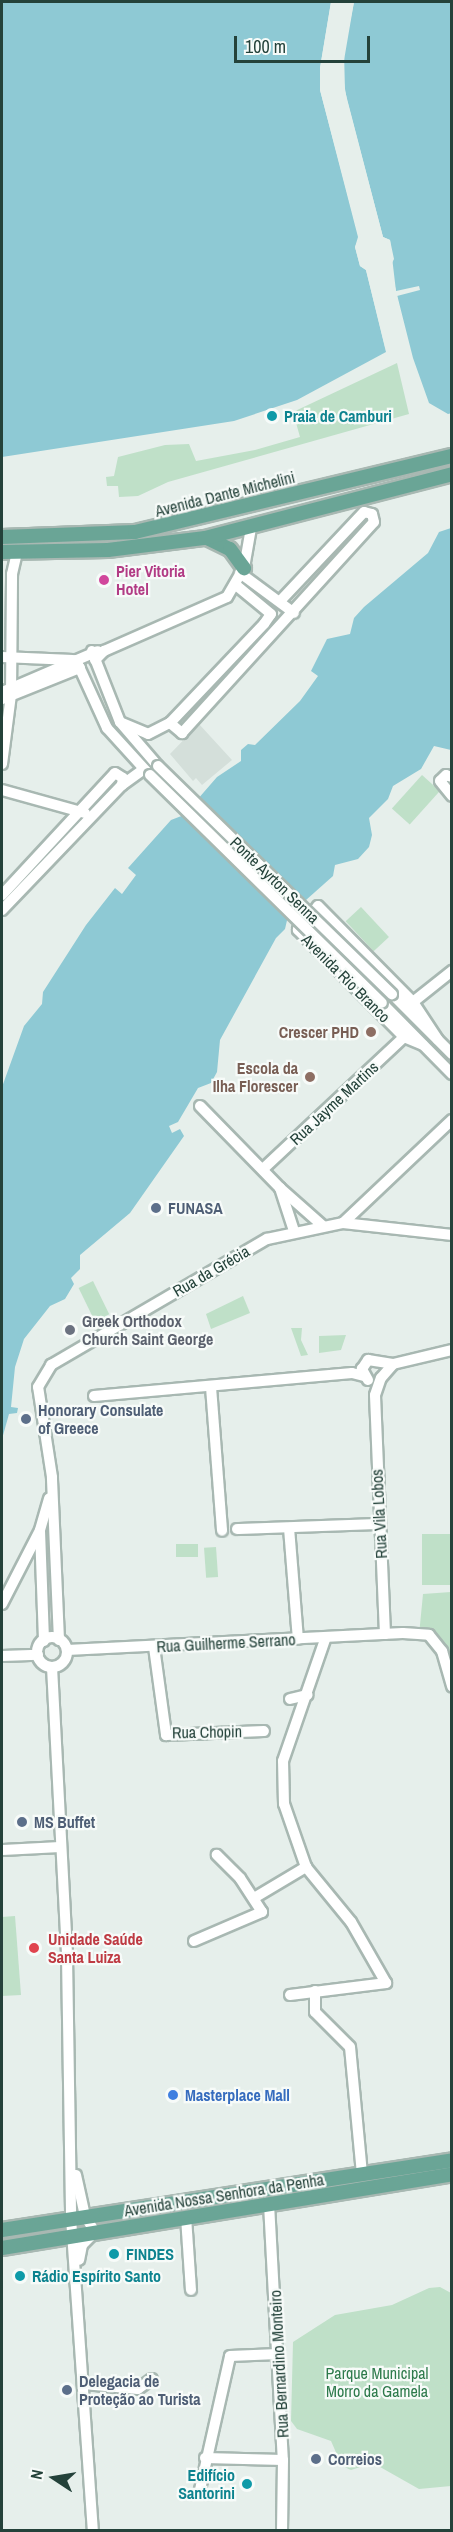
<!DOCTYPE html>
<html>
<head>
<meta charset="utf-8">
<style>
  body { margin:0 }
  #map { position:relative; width:453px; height:2532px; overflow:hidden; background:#e6efeb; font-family:"Archivo Narrow",sans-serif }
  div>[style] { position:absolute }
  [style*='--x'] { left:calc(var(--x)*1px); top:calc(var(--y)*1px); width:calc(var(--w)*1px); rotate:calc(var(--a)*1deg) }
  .built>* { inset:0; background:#d4dfda }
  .green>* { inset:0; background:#bfe0c8; transform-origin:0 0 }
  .water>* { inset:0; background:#8ec9d4 }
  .pier>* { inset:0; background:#e6efeb }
  .roads { filter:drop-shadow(2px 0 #a8b8b2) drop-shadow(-2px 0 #a8b8b2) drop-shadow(0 2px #a8b8b2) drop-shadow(0 -2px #a8b8b2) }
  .minor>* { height:10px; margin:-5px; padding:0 5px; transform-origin:5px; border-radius:5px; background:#fff }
  .minor>.ring { margin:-5px; padding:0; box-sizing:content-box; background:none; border:10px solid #fff; border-radius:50% }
  .major>* { height:14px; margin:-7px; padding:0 7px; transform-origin:7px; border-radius:7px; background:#6aa596 }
  .bridges { filter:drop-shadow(2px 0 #a8b8b2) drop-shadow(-2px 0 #a8b8b2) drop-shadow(0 2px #a8b8b2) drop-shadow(0 -2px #a8b8b2) }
  .minor-bridge>* { height:10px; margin:-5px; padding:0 5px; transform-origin:5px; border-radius:5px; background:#fff }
  .dots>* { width:16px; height:16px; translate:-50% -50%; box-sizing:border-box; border:3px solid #f7fbf9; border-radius:50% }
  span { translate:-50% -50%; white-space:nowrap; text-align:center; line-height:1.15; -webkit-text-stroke:4.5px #f7fbf9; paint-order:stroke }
  .culture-label { font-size:16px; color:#0d838f; font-weight:700 }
  .left { translate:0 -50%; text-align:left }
  .right { translate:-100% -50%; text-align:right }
  .street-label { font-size:16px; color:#24423a }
  .hotel-label { font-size:16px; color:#b23c85; font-weight:700 }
  .education-label { font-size:16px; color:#785e54; font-weight:700 }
  .service-label { font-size:16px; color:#4e5e75; font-weight:700 }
  .worship-label { font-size:16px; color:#5b616d; font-weight:700 }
  .health-label { font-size:16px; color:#be3a42; font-weight:700 }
  .shop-label { font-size:16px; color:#366cbe; font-weight:700 }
  .park-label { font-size:16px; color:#2d7a4b }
  .frame { position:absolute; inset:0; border:3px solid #24423a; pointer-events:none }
  .north { position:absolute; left:24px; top:2448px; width:60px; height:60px; -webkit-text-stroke:4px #f7fbf9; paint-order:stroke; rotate:282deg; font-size:16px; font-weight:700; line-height:24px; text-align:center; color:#24423a }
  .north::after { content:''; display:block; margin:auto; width:21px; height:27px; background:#24423a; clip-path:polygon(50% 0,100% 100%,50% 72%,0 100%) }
  .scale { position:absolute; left:234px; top:36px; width:136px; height:27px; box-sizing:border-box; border:3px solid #24423a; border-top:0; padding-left:8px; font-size:18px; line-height:21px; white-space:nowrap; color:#24423a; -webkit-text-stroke:4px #f7fbf9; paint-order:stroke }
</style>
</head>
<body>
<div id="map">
  <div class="built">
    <i style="clip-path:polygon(199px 724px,232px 760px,202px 785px,196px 778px,193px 781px,170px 754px)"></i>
  </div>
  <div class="green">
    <i style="clip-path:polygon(397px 363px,409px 414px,168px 482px,138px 496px,119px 497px,118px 486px,107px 486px,106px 477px,114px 476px,118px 457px,165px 445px,189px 444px,196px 461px,255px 450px,300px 437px,293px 412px)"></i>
    <i style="left:422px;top:775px;width:24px;height:45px;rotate:42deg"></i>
    <i style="left:361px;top:907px;width:41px;height:21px;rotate:47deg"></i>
    <i style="left:93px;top:1281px;width:37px;height:16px;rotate:64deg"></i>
    <i style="clip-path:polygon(243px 1296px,250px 1313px,211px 1329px,206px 1314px)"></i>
    <i style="clip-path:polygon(291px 1328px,302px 1328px,301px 1340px,308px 1355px,301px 1356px)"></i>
    <i style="clip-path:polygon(346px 1335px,341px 1350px,319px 1353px,319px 1336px)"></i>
    <i style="left:422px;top:1534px;width:29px;height:51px"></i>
    <i style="left:198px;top:1544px;width:13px;height:22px;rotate:90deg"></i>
    <i style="left:216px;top:1547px;width:30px;height:12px;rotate:86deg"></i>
    <i style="clip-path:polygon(451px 1592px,451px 1682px,435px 1643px,419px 1635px,423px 1594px)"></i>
    <i style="clip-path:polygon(15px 1916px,21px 1995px,2px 1996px,2px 1917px)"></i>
    <i style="clip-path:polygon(440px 2287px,451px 2293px,451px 2486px,419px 2489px,373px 2463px,351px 2470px,342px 2466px,331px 2441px,297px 2429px,291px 2421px,293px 2342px,335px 2315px,392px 2305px,429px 2288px)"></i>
  </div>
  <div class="water">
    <i style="clip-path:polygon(2px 2px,331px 2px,320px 68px,320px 90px,359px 238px,355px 247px,360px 266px,366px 270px,386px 352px,297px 400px,234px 421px,2px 457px)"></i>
    <i style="clip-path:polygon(354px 2px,451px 2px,452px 413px,448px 414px,429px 403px,413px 358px,390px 267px,394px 259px,390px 240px,383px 237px,345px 91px,344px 52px)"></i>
    <i style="clip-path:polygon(451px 528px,451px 750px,434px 746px,421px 769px,393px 786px,388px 799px,369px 818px,372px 835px,369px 847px,358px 859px,335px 865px,333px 876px,288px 916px,285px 929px,276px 938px,220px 1040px,217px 1072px,211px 1083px,198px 1088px,178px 1122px,169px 1126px,172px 1133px,180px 1129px,184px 1136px,130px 1213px,80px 1255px,80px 1269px,71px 1278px,74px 1284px,65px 1299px,50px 1306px,24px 1339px,15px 1367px,11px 1407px,18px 1408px,17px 1413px,9px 1414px,2px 1439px,2px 1087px,24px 1026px,42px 1004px,43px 992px,86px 925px,115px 888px,122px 894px,136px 875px,128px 868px,171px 820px,184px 815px,217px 777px,241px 761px,241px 750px,248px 744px,255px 745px,300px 701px,318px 676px,311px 671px,327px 639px,350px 634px,354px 618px,364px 607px,428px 553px,439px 532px)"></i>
  </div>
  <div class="pier">
    <i style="clip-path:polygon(331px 2px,334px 2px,323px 68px,323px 89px,361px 237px,358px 247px,362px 264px,369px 269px,387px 355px,366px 270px,360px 266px,355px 247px,358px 237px,320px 90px,320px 68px)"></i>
    <i style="clip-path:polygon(350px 2px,354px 2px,342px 72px,347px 100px,383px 237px,390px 240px,396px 291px,419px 286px,420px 290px,397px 296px,410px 359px,387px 267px,391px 259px,387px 242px,380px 238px,342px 92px,340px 63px)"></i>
  </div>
  <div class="roads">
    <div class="minor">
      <i style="--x:240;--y:573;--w:67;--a:36.5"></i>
      <i style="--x:92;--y:651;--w:76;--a:68.5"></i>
      <i style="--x:120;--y:722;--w:58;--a:49.2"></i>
      <i style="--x:2;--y:657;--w:71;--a:2.4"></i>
      <i style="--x:76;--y:660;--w:75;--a:65.5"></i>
      <i style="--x:107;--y:728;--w:59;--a:47.7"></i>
      <i style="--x:95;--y:660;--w:13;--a:-45"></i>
      <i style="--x:104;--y:651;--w:134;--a:-23.7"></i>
      <i style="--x:227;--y:597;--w:34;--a:-60"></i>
      <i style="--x:244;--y:568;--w:41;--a:-80.1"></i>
      <i style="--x:2;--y:692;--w:104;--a:-23.1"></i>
      <i style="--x:2;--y:699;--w:84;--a:-21.7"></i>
      <i style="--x:120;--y:722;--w:30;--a:23"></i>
      <i style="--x:148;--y:734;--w:25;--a:-27"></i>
      <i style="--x:170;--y:723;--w:137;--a:-46.5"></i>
      <i style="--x:264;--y:624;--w:12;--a:-55"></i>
      <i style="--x:271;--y:614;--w:45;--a:-140.4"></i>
      <i style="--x:170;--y:723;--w:16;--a:40"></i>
      <i style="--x:182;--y:733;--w:285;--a:-47.7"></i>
      <i style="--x:374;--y:522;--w:8;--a:-104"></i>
      <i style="--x:372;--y:514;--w:8;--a:-166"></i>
      <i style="--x:364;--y:512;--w:121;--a:133.3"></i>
      <i style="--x:2;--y:764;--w:70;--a:-82.6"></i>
      <i style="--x:11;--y:695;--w:121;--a:-89.5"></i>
      <i style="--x:12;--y:574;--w:23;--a:-77"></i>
      <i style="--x:452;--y:777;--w:6;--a:-162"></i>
      <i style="--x:446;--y:775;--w:8;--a:135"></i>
      <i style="--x:440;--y:781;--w:19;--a:51"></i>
      <i style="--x:2;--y:790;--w:86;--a:15.5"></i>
      <i style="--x:2;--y:895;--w:166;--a:-47.2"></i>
      <i style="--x:115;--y:773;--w:9;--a:32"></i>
      <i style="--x:123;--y:778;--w:7;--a:98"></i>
      <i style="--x:2;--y:910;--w:173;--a:-46.2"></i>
      <i style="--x:122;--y:785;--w:27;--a:-36"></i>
      <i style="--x:392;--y:994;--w:85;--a:45"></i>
      <i style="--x:413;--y:1002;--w:50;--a:-38.5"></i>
      <i style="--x:382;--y:1003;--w:100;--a:45.4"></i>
      <i style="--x:423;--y:1045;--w:21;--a:-157"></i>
      <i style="--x:404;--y:1037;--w:151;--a:-134.7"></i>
      <i style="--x:298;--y:930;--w:31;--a:-50"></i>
      <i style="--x:318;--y:906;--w:135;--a:45.3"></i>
      <i style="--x:413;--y:1002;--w:45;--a:56.7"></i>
      <i style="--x:200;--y:1106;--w:115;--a:45.7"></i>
      <i style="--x:280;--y:1188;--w:57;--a:41.5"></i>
      <i style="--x:263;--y:1169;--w:193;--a:-43.1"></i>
      <i style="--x:280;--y:1188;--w:45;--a:72"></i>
      <i style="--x:343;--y:1223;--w:150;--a:-43.4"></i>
      <i style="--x:368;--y:1380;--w:13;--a:-119"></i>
      <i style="--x:362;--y:1369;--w:11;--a:-56"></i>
      <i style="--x:368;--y:1360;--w:25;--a:9"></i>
      <i style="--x:393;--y:1364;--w:61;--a:-13.3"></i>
      <i style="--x:211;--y:1387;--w:144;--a:85.6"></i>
      <i style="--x:94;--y:1396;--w:259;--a:-5.1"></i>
      <i style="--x:352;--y:1373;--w:12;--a:14"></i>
      <i style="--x:289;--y:1528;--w:111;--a:85.4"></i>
      <i style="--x:237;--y:1529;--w:142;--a:-2"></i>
      <i style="--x:40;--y:1531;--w:110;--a:87.9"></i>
      <i style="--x:2;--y:1604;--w:83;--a:-62.8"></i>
      <i style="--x:40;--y:1530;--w:33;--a:-74"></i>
      <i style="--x:385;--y:1634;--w:239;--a:-92.4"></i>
      <i style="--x:375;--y:1395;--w:18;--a:-71"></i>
      <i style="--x:381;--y:1378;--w:18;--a:-49"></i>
      <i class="ring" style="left:37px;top:1637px;width:20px;height:20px"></i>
      <i style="--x:59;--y:1640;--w:163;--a:-92.5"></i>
      <i style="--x:52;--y:1477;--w:91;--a:-98.8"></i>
      <i style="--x:38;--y:1387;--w:26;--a:-59"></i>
      <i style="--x:51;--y:1365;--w:250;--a:-30.3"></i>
      <i style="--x:267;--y:1239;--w:78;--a:-11.9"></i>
      <i style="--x:343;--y:1223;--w:110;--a:6.3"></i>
      <i style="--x:154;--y:1647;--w:89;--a:82.2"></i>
      <i style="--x:166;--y:1735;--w:98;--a:-2.3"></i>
      <i style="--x:67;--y:1650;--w:336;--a:-2.9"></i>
      <i style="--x:403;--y:1633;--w:26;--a:4"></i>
      <i style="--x:429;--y:1635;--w:21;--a:51"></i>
      <i style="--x:442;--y:1651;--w:37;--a:74"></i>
      <i style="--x:2;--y:1656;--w:36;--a:-2"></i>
      <i style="--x:52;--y:1667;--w:289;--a:87"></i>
      <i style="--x:67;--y:1956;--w:262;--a:89.1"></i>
      <i style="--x:71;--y:2218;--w:313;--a:86"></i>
      <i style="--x:290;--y:1699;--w:18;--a:-13"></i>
      <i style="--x:2;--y:1850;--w:58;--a:-3"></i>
      <i style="--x:254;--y:1898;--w:61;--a:-30.8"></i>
      <i style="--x:194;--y:1941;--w:74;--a:-23.1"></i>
      <i style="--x:262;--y:1912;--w:40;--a:-122.9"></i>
      <i style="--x:240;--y:1878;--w:33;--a:-135"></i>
      <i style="--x:315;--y:1991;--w:21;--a:90"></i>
      <i style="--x:315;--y:2012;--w:49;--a:45"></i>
      <i style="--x:350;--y:2047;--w:129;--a:84.6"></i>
      <i style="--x:290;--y:1995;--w:97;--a:-7.1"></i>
      <i style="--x:386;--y:1983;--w:70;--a:-119.8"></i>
      <i style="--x:351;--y:1922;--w:71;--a:-129.3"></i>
      <i style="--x:306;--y:1867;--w:67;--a:-109.2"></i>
      <i style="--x:284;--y:1804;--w:43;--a:-91.3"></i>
      <i style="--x:283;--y:1761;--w:131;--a:-70.9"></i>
      <i style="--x:76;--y:2175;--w:42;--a:77.6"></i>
      <i style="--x:85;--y:2216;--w:19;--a:58"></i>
      <i style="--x:95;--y:2232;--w:18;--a:135"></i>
      <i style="--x:82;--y:2245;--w:15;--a:101"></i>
      <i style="--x:269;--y:2204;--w:256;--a:86.9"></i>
      <i style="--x:283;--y:2460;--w:70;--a:90.8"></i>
      <i style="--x:186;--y:2217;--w:73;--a:86.1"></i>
      <i style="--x:84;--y:2384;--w:54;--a:5.3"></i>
      <i style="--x:138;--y:2389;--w:17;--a:-36"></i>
      <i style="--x:205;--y:2458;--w:78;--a:1.5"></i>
      <i style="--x:199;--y:2494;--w:141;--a:-77.3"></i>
      <i style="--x:230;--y:2356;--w:48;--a:-2.4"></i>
    </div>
    <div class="major">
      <i style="--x:2;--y:537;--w:133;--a:-2.2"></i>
      <i style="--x:135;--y:532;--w:326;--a:-13.5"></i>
      <i style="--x:207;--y:538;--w:25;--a:26"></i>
      <i style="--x:230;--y:549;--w:24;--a:54"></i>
      <i style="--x:2;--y:552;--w:106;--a:-1.1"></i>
      <i style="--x:108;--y:550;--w:98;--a:-7.1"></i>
      <i style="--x:205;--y:538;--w:255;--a:-14.5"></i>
      <i style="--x:2;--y:2230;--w:455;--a:-8.8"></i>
      <i style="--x:2;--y:2248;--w:456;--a:-9.3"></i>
    </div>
  </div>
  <div class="bridges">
    <div class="minor-bridge">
      <i style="--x:158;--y:766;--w:327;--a:44.3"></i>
      <i style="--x:150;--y:775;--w:325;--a:44.5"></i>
    </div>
  </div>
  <div class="dots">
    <i style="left:272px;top:416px;background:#0f9aa8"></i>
    <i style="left:104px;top:580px;background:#d1479c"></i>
    <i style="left:371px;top:1032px;background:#8d6e63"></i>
    <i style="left:310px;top:1077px;background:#8d6e63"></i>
    <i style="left:156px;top:1208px;background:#5c6f8a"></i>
    <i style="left:70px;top:1330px;background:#6b7280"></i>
    <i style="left:26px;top:1419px;background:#5c6f8a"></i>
    <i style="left:22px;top:1822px;background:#5c6f8a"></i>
    <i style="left:34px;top:1948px;background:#e0444e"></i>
    <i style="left:173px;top:2095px;background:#3f7fe0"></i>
    <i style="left:114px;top:2254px;background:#0f9aa8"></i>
    <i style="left:20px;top:2276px;background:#0f9aa8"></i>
    <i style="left:67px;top:2390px;background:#5c6f8a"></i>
    <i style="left:316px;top:2459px;background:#5c6f8a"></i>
    <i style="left:247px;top:2484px;background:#0f9aa8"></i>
  </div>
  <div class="culture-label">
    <span class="left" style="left:284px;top:416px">Praia de Camburi</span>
    <span class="left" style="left:126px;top:2254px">FINDES</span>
    <span class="left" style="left:32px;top:2276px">Rádio Espírito Santo</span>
    <span class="right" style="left:235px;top:2484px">Edifício<br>Santorini</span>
  </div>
  <div class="street-label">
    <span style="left:225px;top:494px;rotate:-14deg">Avenida Dante Michelini</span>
    <span style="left:275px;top:880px;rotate:44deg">Ponte Ayrton Senna</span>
    <span style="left:346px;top:978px;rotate:45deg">Avenida Rio Branco</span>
    <span style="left:334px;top:1103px;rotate:-43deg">Rua Jayme Martins</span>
    <span style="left:211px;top:1271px;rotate:-30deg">Rua da Grécia</span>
    <span style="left:379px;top:1514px;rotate:-93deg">Rua Vila Lobos</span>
    <span style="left:226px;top:1643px;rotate:-3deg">Rua Guilherme Serrano</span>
    <span style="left:207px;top:1732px;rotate:-1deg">Rua Chopin</span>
    <span style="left:224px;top:2195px;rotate:-9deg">Avenida Nossa Senhora da Penha</span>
    <span style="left:279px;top:2364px;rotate:-93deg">Rua Bernardino Monteiro</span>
  </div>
  <div class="hotel-label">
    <span class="left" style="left:116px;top:580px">Pier Vitoria<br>Hotel</span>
  </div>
  <div class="education-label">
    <span class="right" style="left:359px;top:1032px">Crescer PHD</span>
    <span class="right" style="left:298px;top:1077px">Escola da<br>Ilha Florescer</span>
  </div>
  <div class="service-label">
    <span class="left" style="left:168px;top:1208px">FUNASA</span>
    <span class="left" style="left:38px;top:1419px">Honorary Consulate<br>of Greece</span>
    <span class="left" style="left:34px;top:1822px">MS Buffet</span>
    <span class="left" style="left:79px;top:2390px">Delegacia de<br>Proteção ao Turista</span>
    <span class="left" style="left:328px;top:2459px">Correios</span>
  </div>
  <div class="worship-label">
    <span class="left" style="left:82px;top:1330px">Greek Orthodox<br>Church Saint George</span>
  </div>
  <div class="health-label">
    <span class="left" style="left:48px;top:1948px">Unidade Saúde<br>Santa Luiza</span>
  </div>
  <div class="shop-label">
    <span class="left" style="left:185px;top:2095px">Masterplace Mall</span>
  </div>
  <div class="park-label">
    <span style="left:377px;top:2382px">Parque Municipal<br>Morro da Gamela</span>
  </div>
  <div class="frame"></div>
  <div class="north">N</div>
  <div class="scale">100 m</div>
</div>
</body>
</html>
